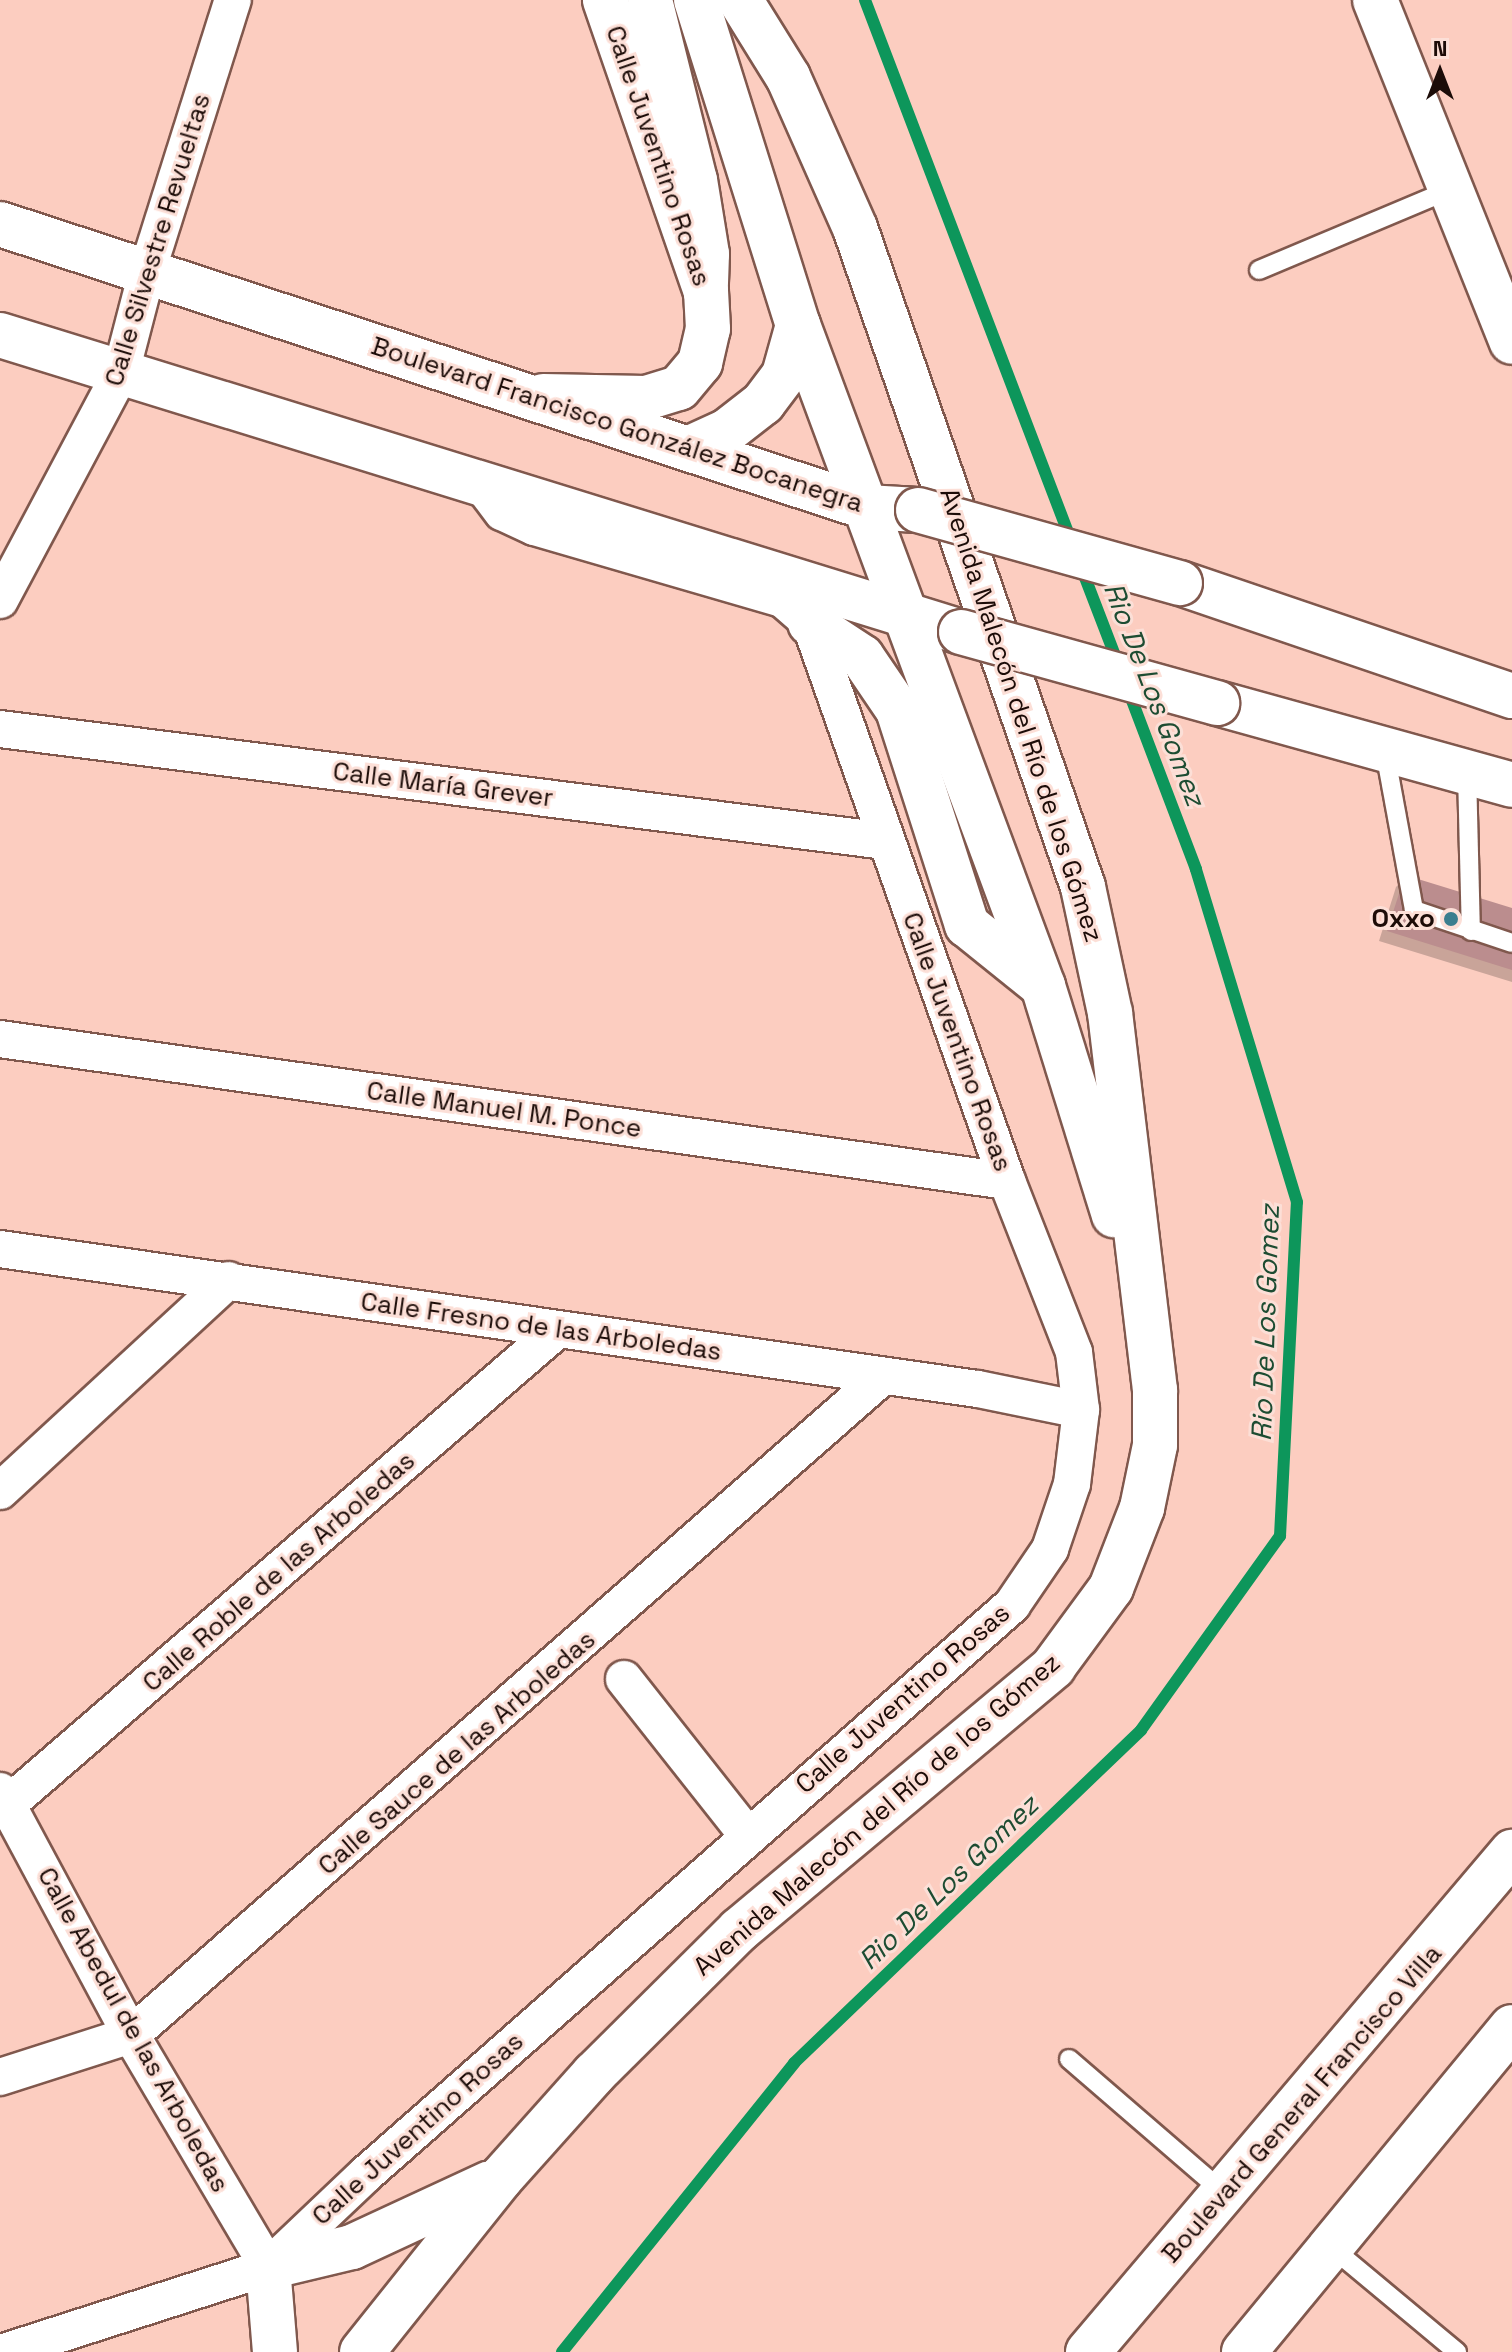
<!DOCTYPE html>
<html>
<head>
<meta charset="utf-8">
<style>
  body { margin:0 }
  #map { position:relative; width:1512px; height:2352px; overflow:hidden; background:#fccdc0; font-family:"Space Grotesk",sans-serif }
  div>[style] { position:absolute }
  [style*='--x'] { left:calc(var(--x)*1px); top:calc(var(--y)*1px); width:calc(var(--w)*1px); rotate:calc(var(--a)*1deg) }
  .shadow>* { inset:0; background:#0003 }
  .stream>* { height:12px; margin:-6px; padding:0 6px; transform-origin:6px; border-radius:6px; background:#0d965b }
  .building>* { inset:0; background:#bb8d8e }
  .roads { filter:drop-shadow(2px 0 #80584d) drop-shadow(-2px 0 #80584d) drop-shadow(0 2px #80584d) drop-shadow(0 -2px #80584d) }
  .service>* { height:18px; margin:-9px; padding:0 9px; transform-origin:9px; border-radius:9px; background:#fff }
  .minor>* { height:36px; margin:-18px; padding:0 18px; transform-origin:18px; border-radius:18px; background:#fff }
  .tertiary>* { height:44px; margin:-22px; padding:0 22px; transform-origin:22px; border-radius:22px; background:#fff }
  .secondary>* { height:44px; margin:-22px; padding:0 22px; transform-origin:22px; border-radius:22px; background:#fff }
  .primary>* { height:44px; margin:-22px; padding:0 22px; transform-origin:22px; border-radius:22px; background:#fff }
  .bridges { filter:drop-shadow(2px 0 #80584d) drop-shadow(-2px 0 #80584d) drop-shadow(0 2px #80584d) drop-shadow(0 -2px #80584d) }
  .secondary-bridge>* { height:44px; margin:-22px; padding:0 22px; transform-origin:22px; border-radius:22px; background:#fff }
  .dots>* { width:22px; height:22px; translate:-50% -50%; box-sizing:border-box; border:4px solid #fcdfd7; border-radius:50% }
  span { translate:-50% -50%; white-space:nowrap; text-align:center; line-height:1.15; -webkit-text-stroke:6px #fcdfd7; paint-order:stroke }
  .street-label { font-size:26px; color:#1c0c08 }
  .poi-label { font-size:26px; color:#1c0c08; font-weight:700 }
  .right { translate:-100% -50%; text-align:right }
  .water-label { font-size:28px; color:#1d4c32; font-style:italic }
  .north { position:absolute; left:1400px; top:32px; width:80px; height:80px; -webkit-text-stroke:6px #fcdfd7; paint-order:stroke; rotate:0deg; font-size:22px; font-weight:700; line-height:32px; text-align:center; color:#1c0c08 }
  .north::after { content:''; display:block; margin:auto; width:28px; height:36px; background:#1c0c08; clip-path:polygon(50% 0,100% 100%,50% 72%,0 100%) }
</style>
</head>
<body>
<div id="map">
  <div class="shadow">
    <i style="clip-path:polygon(1406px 877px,1512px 910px,1512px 982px,1379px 941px,1396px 887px)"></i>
  </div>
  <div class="stream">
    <i style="--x:865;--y:0;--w:581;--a:69.13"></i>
    <i style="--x:1081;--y:567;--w:106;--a:69"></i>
    <i style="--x:562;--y:2352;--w:371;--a:-51.2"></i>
    <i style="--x:794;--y:2063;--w:481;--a:-43.8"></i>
    <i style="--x:1141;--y:1730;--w:239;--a:-54.4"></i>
    <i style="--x:1280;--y:1536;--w:334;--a:-87.1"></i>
    <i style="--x:1297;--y:1202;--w:348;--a:-106.9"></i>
    <i style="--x:1196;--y:869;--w:195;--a:-110.8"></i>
  </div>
  <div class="building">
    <i style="clip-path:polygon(1405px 875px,1512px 908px,1512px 970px,1387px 931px)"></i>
  </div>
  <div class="roads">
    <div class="service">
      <i style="--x:1259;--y:270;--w:209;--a:-22.8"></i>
      <i style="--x:1385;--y:752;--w:161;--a:79.6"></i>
      <i style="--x:1414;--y:910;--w:103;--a:18.6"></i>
      <i style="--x:1467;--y:772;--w:159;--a:88.6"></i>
      <i style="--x:1069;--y:2059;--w:205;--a:40.8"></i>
      <i style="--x:1331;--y:2247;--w:164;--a:39.8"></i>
    </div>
    <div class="minor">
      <i style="--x:0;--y:600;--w:258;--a:-62"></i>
      <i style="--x:121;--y:372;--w:103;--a:-75.4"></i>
      <i style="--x:147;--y:272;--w:285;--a:-72.5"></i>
      <i style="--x:0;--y:729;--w:892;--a:7.21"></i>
      <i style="--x:0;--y:1039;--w:1017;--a:8.03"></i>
      <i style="--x:0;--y:1249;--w:988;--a:8.15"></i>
      <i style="--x:978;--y:1389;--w:105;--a:11.5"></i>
      <i style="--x:0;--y:1491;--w:311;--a:-42.7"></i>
      <i style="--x:624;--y:1679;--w:199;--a:51.7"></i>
      <i style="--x:0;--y:1791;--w:277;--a:61.8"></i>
      <i style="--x:131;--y:2035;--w:269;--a:59.4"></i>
      <i style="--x:0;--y:1811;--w:736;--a:-40.81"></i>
      <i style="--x:0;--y:2077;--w:138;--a:-17.8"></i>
      <i style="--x:131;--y:2035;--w:1000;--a:-41.23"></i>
      <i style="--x:4;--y:2352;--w:277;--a:-17.8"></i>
      <i style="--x:268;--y:2267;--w:135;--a:-43.5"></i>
      <i style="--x:366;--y:2174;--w:861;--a:-41.37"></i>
      <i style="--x:1012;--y:1605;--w:68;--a:-55.8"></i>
      <i style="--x:1050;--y:1549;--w:69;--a:-71.3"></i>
      <i style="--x:1072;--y:1484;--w:75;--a:-83.1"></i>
      <i style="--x:1081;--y:1410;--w:58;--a:-96.9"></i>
      <i style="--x:1074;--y:1352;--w:184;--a:-111.4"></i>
      <i style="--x:1007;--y:1181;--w:592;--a:-109.45"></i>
      <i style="--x:810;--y:623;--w:37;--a:-139"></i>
      <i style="--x:782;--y:599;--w:258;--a:-163.8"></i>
      <i style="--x:534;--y:527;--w:35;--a:-155"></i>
      <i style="--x:502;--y:512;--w:41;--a:-127.1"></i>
    </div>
    <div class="tertiary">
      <i style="--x:543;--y:396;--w:103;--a:1.1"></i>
      <i style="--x:646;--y:398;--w:34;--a:-17"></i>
      <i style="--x:679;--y:388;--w:33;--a:-50"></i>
      <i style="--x:700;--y:363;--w:35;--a:-77"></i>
      <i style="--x:708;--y:329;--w:37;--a:-93"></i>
      <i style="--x:706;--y:292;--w:309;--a:-109.1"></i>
    </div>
    <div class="secondary">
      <i style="--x:0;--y:224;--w:911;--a:18.1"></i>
      <i style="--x:866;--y:507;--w:52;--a:3.3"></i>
      <i style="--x:0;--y:335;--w:1006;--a:17.17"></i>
      <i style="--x:1180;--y:583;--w:351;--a:18.8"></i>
      <i style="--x:1217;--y:703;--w:306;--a:15.5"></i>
      <i style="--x:1088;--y:2352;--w:656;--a:-49.7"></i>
      <i style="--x:1244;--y:2352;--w:421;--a:-50.5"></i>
    </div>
    <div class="primary">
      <i style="--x:650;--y:0;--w:186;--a:76"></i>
      <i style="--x:695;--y:180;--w:75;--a:80.8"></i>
      <i style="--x:707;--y:254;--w:38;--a:92"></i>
      <i style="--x:696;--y:0;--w:341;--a:72.6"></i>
      <i style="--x:798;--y:325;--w:705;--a:69.66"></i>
      <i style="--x:1043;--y:986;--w:240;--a:72.8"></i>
      <i style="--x:1375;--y:0;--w:368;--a:68.2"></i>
      <i style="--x:690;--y:448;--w:41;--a:-24.7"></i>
      <i style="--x:727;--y:431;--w:46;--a:-37.9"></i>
      <i style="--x:763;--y:403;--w:35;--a:-53"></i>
      <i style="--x:784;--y:375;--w:52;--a:-74.4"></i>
      <i style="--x:810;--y:623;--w:62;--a:33.2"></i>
      <i style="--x:862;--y:657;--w:64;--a:55.8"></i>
      <i style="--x:898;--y:710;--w:226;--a:72.2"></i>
      <i style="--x:967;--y:925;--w:97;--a:38.8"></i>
      <i style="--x:275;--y:2352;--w:85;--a:-94.7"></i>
      <i style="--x:268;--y:2267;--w:86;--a:-13.4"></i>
      <i style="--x:352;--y:2247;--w:150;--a:-24.9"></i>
      <i style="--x:362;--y:2352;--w:223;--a:-51.4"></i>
      <i style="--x:501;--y:2178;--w:140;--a:-48.2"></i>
      <i style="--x:594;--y:2074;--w:204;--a:-44.8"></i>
      <i style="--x:739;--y:1930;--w:410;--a:-39.9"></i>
      <i style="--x:1053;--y:1667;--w:98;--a:-53.7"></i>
      <i style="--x:1111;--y:1588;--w:86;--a:-68.8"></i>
      <i style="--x:1142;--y:1508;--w:64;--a:-78.3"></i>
      <i style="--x:1155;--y:1445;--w:55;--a:-90"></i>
      <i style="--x:1155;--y:1390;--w:380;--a:-96.8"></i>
      <i style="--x:1110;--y:1013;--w:129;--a:-102.1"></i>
      <i style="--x:1083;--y:887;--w:697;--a:-109.08"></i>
      <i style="--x:855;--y:228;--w:165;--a:-113.9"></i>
      <i style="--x:788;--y:77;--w:91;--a:-121.9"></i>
    </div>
  </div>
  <div class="bridges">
    <div class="secondary-bridge">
      <i style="--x:918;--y:510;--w:272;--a:15.6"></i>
      <i style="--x:961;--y:632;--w:266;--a:15.5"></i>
    </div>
  </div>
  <div class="dots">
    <i style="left:1451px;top:919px;background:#3b7e8f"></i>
  </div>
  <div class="street-label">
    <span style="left:658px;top:156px;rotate:71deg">Calle Juventino Rosas</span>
    <span style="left:158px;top:240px;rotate:-73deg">Calle Silvestre Revueltas</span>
    <span style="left:617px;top:425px;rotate:18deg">Boulevard Francisco González Bocanegra</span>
    <span style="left:1021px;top:715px;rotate:72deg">Avenida Malecón del Río de los Gómez</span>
    <span style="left:443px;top:785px;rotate:7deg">Calle María Grever</span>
    <span style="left:957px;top:1042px;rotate:70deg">Calle Juventino Rosas</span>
    <span style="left:504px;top:1110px;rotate:8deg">Calle Manuel M. Ponce</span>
    <span style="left:541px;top:1327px;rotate:8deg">Calle Fresno de las Arboledas</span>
    <span style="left:279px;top:1572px;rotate:-41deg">Calle Roble de las Arboledas</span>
    <span style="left:903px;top:1699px;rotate:-41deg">Calle Juventino Rosas</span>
    <span style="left:457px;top:1753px;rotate:-41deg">Calle Sauce de las Arboledas</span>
    <span style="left:877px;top:1815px;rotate:-41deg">Avenida Malecón del Río de los Gómez</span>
    <span style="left:133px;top:2030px;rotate:61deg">Calle Abedul de las Arboledas</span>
    <span style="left:1302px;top:2104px;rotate:-49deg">Boulevard General Francisco Villa</span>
    <span style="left:418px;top:2129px;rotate:-42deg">Calle Juventino Rosas</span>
  </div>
  <div class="poi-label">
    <span class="right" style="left:1435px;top:919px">Oxxo</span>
  </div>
  <div class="water-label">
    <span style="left:1155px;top:694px;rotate:69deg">Rio De Los Gomez</span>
    <span style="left:1265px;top:1323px;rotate:-88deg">Rio De Los Gomez</span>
    <span style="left:948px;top:1882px;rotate:-44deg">Rio De Los Gomez</span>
  </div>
  <div class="north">N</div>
</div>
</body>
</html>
